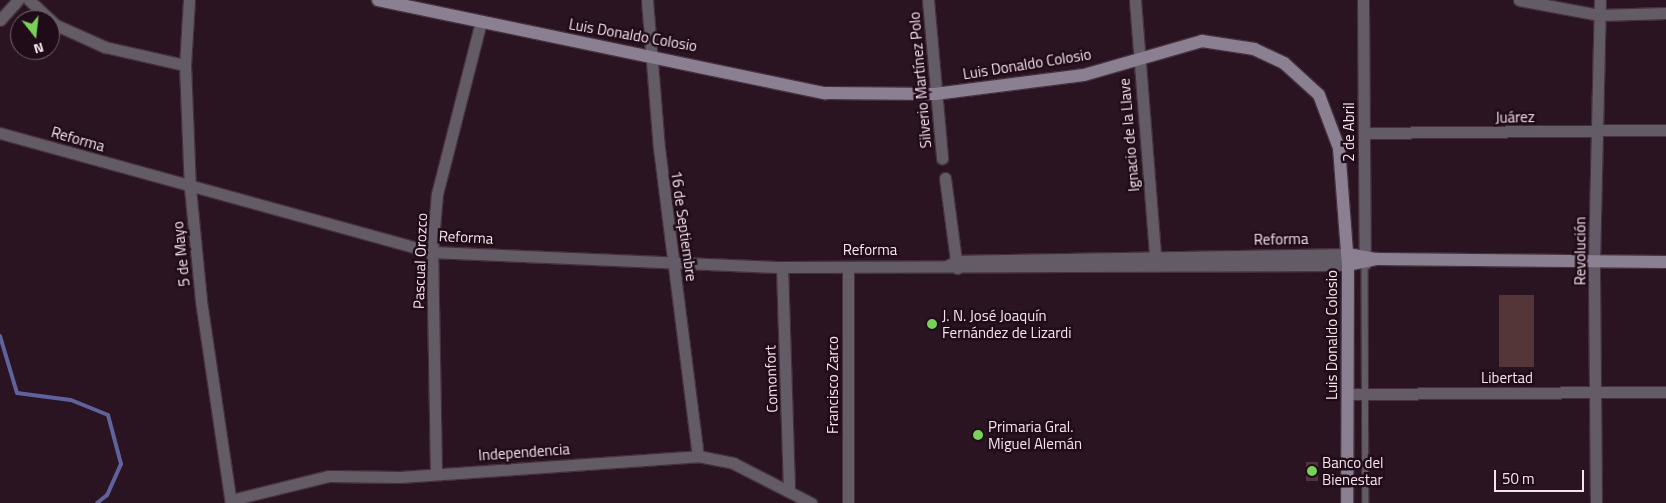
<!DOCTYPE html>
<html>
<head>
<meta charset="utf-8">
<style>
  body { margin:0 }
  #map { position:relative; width:1666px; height:503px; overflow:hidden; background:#2a1422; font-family:"Titillium Web",sans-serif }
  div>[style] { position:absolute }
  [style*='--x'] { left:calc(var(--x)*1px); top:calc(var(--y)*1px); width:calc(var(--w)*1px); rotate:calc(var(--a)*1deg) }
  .stream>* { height:4px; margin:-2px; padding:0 2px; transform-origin:2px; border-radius:2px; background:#60629b }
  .building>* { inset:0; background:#543638; transform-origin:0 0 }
  .roads { filter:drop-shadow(1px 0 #46313e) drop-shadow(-1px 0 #46313e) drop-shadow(0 1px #46313e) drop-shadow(0 -1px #46313e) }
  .lane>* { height:5.5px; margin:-2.75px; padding:0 2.75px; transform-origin:2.75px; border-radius:2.75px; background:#635c67 }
  .street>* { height:11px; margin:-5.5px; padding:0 5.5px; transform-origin:5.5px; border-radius:5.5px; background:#635c67 }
  .secondary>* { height:12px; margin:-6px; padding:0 6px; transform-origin:6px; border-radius:6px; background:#8b8092 }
  .dots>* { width:14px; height:14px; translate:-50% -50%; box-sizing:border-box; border:2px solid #200b18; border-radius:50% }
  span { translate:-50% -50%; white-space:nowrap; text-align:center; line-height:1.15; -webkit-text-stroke:5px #200b18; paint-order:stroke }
  .street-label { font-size:15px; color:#f5e4ed }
  .poi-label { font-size:15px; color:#f5e4ed }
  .left { translate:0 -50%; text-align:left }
  .north { position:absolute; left:10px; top:10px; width:50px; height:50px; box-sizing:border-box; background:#200b18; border:1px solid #75626d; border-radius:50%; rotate:164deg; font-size:14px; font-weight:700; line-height:20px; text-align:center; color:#f5e4ed }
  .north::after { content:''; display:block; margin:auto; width:18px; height:22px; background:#78d158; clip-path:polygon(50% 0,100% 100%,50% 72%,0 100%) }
  .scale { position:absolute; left:1494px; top:470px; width:90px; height:22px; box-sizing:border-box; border:2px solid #f5e4ed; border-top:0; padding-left:6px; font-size:15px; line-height:18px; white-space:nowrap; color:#f5e4ed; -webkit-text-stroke:4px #200b18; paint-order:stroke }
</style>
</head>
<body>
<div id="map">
  <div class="stream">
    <i style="--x:0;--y:336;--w:59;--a:73.4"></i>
    <i style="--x:17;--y:393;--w:54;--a:7.4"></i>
    <i style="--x:71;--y:400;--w:40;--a:22"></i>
    <i style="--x:108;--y:415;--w:51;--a:75.1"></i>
    <i style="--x:121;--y:464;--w:34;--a:114"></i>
    <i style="--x:107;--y:495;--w:13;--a:141"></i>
  </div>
  <div class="building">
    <i style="left:1499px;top:295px;width:35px;height:72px"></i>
    <i style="left:1306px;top:462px;width:12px;height:19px"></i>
  </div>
  <div class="roads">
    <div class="lane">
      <i style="--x:1365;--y:264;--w:239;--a:89.8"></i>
    </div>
    <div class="street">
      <i style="--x:29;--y:0;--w:37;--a:43"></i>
      <i style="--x:56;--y:25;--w:54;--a:24.2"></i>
      <i style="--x:105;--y:47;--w:82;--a:12.7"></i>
      <i style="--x:189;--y:0;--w:65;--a:93.5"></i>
      <i style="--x:185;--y:65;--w:123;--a:87.7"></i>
      <i style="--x:190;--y:188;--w:114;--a:84.4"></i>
      <i style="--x:201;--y:301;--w:204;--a:81.6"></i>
      <i style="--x:647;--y:0;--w:148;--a:85.4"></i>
      <i style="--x:659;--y:148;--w:310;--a:82.8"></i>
      <i style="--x:928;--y:0;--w:159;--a:84.9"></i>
      <i style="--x:1135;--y:0;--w:266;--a:85.5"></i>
      <i style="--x:1363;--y:0;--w:264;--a:89.6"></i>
      <i style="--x:1519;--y:0;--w:81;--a:10.6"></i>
      <i style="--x:1599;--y:15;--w:67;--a:-1.7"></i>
      <i style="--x:0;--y:20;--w:27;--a:-48"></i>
      <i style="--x:0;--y:133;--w:448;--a:15.4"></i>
      <i style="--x:432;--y:252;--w:350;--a:2.5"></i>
      <i style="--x:782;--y:267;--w:566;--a:-0.2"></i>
      <i style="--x:1364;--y:133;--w:302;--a:-0.6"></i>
      <i style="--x:945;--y:178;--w:91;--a:82.4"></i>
      <i style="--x:947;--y:266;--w:11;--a:-27"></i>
      <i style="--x:957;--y:261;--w:391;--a:-1"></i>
      <i style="--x:782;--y:267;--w:222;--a:88.2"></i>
      <i style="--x:848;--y:267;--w:236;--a:90"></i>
      <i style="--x:1347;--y:394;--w:319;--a:-0.4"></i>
      <i style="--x:436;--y:473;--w:221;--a:-91"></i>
      <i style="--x:432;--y:252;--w:58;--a:-85.1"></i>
      <i style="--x:437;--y:194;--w:174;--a:-75.7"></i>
      <i style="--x:231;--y:500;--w:101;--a:-13.8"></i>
      <i style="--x:329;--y:476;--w:71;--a:0.8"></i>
      <i style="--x:400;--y:477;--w:299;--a:-4"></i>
      <i style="--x:698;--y:456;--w:36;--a:11"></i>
      <i style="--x:733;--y:463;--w:88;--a:27.1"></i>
      <i style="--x:1596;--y:503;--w:241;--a:-90.5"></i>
      <i style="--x:1594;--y:262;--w:262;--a:-88.7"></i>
    </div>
    <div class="secondary">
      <i style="--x:378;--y:0;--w:457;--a:11.8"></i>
      <i style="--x:825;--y:93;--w:110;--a:0.5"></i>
      <i style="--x:935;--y:94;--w:150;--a:-7.3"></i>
      <i style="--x:1084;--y:75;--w:123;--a:-16.1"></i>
      <i style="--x:1202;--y:41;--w:53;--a:8.7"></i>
      <i style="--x:1254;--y:49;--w:33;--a:25"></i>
      <i style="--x:1284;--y:63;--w:47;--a:42.4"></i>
      <i style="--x:1319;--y:95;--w:57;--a:69.3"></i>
      <i style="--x:1339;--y:148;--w:117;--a:85.6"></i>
      <i style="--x:1348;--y:265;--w:238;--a:90.2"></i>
      <i style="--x:1348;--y:254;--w:29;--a:10"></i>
      <i style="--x:1377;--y:259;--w:289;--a:0.6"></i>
      <i style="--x:1348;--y:265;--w:30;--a:-12"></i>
    </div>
  </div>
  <div class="dots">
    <i style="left:932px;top:324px;background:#78d158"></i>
    <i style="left:978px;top:435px;background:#78d158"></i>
    <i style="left:1312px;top:471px;background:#78d158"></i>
  </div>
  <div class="street-label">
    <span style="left:633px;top:35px;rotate:10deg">Luis Donaldo Colosio</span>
    <span style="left:1027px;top:64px;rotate:-9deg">Luis Donaldo Colosio</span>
    <span style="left:920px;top:80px;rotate:-95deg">Silverio Martínez Polo</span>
    <span style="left:1515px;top:117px;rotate:-1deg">Juárez</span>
    <span style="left:1349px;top:132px;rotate:-90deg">2 de Abril</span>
    <span style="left:1129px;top:135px;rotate:-95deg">Ignacio de la Llave</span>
    <span style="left:78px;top:139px;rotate:16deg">Reforma</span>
    <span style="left:684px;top:226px;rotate:82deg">16 de Septiembre</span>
    <span style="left:466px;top:237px;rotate:3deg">Reforma</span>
    <span style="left:1281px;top:239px;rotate:-1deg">Reforma</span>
    <span style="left:870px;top:250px">Reforma</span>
    <span style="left:1580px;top:251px;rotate:-90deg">Revolución</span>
    <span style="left:181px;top:254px;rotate:-96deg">5 de Mayo</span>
    <span style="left:420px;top:261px;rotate:-88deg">Pascual Orozco</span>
    <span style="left:1332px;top:335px;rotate:-90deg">Luis Donaldo Colosio</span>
    <span style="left:1507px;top:378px">Libertad</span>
    <span style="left:771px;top:379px;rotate:-92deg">Comonfort</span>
    <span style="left:833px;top:385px;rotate:-90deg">Francisco Zarco</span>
    <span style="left:524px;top:452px;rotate:-4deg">Independencia</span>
  </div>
  <div class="poi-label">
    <span class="left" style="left:942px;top:324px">J. N. José Joaquín<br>Fernández de Lizardi</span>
    <span class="left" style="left:988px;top:435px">Primaria Gral.<br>Miguel Alemán</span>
    <span class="left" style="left:1322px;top:471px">Banco del<br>Bienestar</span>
  </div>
  <div class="north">N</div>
  <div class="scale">50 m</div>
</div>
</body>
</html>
